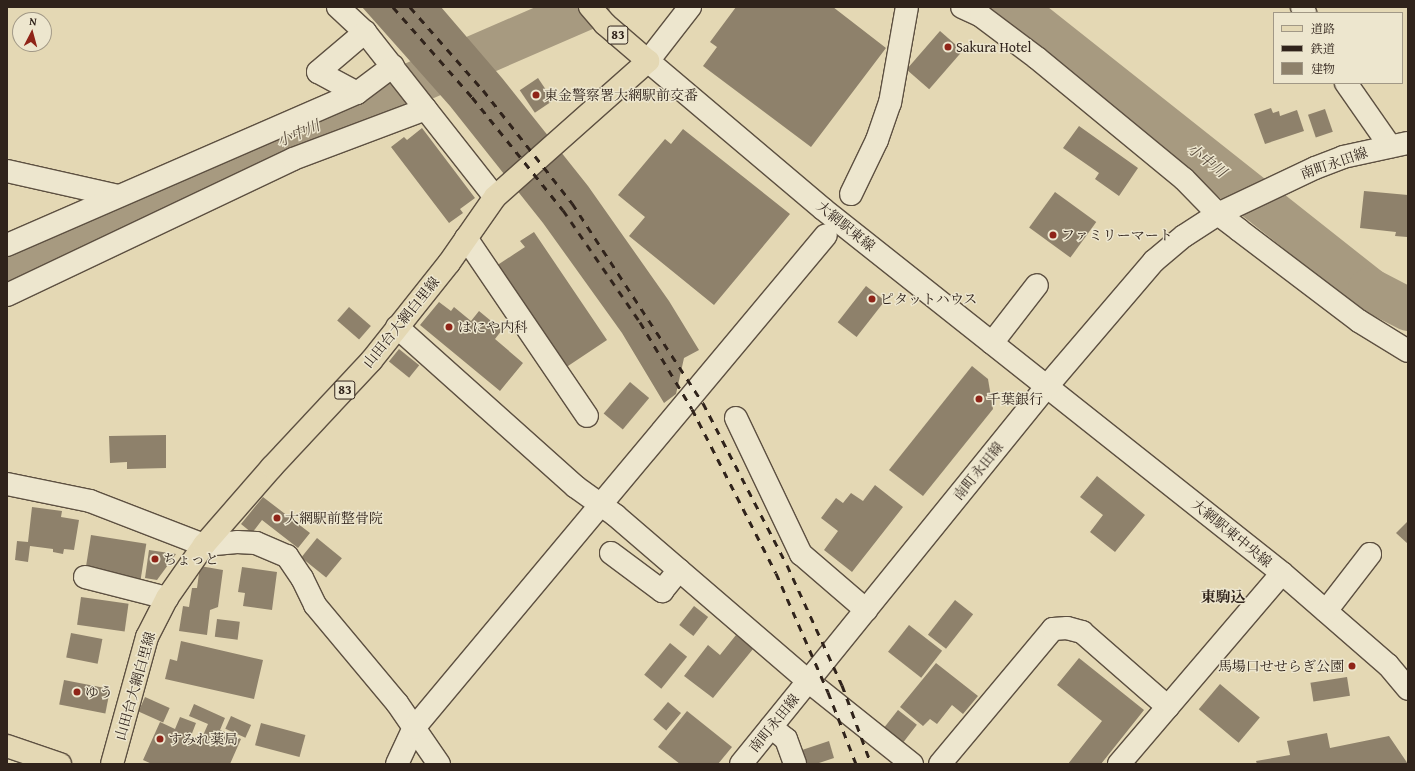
<!DOCTYPE html>
<html>
<head>
<meta charset="utf-8">
<style>
  body { margin:0 }
  #map { position:relative; width:1415px; height:771px; overflow:hidden; background:#e4d8b4; font-family:"Gentium Book Plus","Noto Serif JP",serif }
  div>[style] { position:absolute }
  [style*='--x'] { left:calc(var(--x)*1px); top:calc(var(--y)*1px); width:calc(var(--w)*1px); rotate:calc(var(--a)*1deg) }
  .river>* { height:43px; margin:-21.5px; padding:0 21.5px; transform-origin:21.5px; border-radius:21.5px; background:#a79a80 }
  .building>* { inset:0; background:#8e816b; transform-origin:0 0 }
  .roads { filter:drop-shadow(1px 0 #5d5041) drop-shadow(-1px 0 #5d5041) drop-shadow(0 1px #5d5041) drop-shadow(0 -1px #5d5041) }
  .minor>* { height:22px; margin:-11px; padding:0 11px; transform-origin:11px; border-radius:11px; background:#ede6ce }
  .major>* { height:22px; margin:-11px; padding:0 11px; transform-origin:11px; border-radius:11px; background:#e4d8b4 }
  .rail>* { height:3px; margin-top:-1.5px; transform-origin:0; background:repeating-linear-gradient(90deg,#30231b 0 7px,transparent 0 14px) }
  .dots>* { width:11px; height:11px; translate:-50% -50%; box-sizing:border-box; border:2px solid #ede6ce; border-radius:50% }
  span { translate:-50% -50%; white-space:nowrap; text-align:center; line-height:1.15; -webkit-text-stroke:3px #ede6ce; paint-order:stroke }
  .shield-label span { padding:1px 3px; background:#ede6ce; border:1px solid; border-radius:3px; -webkit-text-stroke-width:0 }
  .shield-label { font-size:13px; color:#30231b; font-weight:700 }
  .poi-label { font-size:14px; color:#30231b }
  .left { translate:0 -50%; text-align:left }
  .right { translate:-100% -50%; text-align:right }
  .street-label { font-size:14px; color:#30231b }
  .water-label { font-size:15px; color:#5a4d3e; font-style:italic }
  .neighbourhood-label { font-size:15px; color:#30231b; font-weight:700 }
  .frame { position:absolute; inset:0; border:8px solid #30231b; pointer-events:none }
  .legend { position:absolute; left:1273px; top:12px; width:130px; height:72px; box-sizing:border-box; background:#ede6ce; border:1px solid #a19886; margin:0; padding:5px 7px; list-style:none; font-size:12px; color:#30231b }
  .legend li { display:flex; align-items:center; gap:8px; height:20px }
  .legend b { width:20px; border:1px solid #a19886 }
  .north { position:absolute; left:12px; top:12px; width:40px; height:40px; box-sizing:border-box; background:#ede6ce; border:1px solid #a19886; border-radius:50%; rotate:6deg; font-size:11px; font-weight:700; line-height:16px; text-align:center; color:#30231b }
  .north::after { content:''; display:block; margin:auto; width:14px; height:18px; background:#8f2418; clip-path:polygon(50% 0,100% 100%,50% 72%,0 100%) }
</style>
</head>
<body>
<div id="map">
  <div class="river">
    <i style="--x:1009;--y:7;--w:25;--a:32"></i>
    <i style="--x:1030;--y:20;--w:433;--a:38.4"></i>
    <i style="--x:1369;--y:289;--w:44;--a:27.1"></i>
    <i style="--x:7;--y:259;--w:633;--a:-23.45"></i>
  </div>
  <div class="building">
    <i style="clip-path:polygon(362px 7px,441px 7px,502px 78px,588px 186px,669px 301px,699px 350px,684px 358px,676px 394px,664px 403px,622px 333px,543px 223px,450px 106px)"></i>
    <i style="clip-path:polygon(736px 7px,833px 7px,886px 48px,811px 147px,703px 66px,717px 47px,710px 42px)"></i>
    <i style="left:940px;top:31px;width:30px;height:51px;rotate:41deg"></i>
    <i style="left:538px;top:78px;width:27px;height:22px;rotate:56deg"></i>
    <i style="clip-path:polygon(1271px 108px,1273px 113px,1279px 111px,1280px 116px,1297px 110px,1304px 131px,1265px 144px,1254px 114px)"></i>
    <i style="left:1325px;top:109px;width:24px;height:18px;rotate:71deg"></i>
    <i style="clip-path:polygon(1079px 126px,1138px 168px,1119px 196px,1095px 179px,1099px 173px,1063px 148px)"></i>
    <i style="clip-path:polygon(422px 128px,475px 198px,460px 209px,463px 213px,449px 223px,391px 147px,404px 137px,407px 140px)"></i>
    <i style="clip-path:polygon(683px 129px,790px 214px,714px 305px,629px 236px,645px 217px,618px 195px,665px 139px,671px 144px)"></i>
    <i style="clip-path:polygon(1364px 191px,1408px 195px,1407px 237px,1395px 236px,1396px 232px,1360px 228px)"></i>
    <i style="left:1055px;top:192px;width:51px;height:44px;rotate:36deg"></i>
    <i style="clip-path:polygon(534px 232px,607px 340px,565px 368px,496px 266px,525px 247px,520px 241px)"></i>
    <i style="left:866px;top:286px;width:24px;height:46px;rotate:38deg"></i>
    <i style="clip-path:polygon(439px 302px,451px 311px,454px 307px,471px 321px,479px 311px,502px 330px,495px 339px,523px 363px,500px 391px,420px 325px)"></i>
    <i style="left:349px;top:307px;width:29px;height:18px;rotate:41deg"></i>
    <i style="left:399px;top:349px;width:26px;height:16px;rotate:39deg"></i>
    <i style="clip-path:polygon(972px 366px,988px 379px,993px 409px,923px 496px,889px 470px)"></i>
    <i style="left:630px;top:382px;width:25px;height:41px;rotate:40deg"></i>
    <i style="clip-path:polygon(166px 435px,166px 468px,127px 469px,127px 462px,110px 463px,109px 436px)"></i>
    <i style="clip-path:polygon(1097px 476px,1145px 515px,1115px 552px,1090px 532px,1103px 515px,1080px 497px)"></i>
    <i style="clip-path:polygon(875px 485px,903px 507px,852px 572px,824px 550px,838px 531px,821px 518px,836px 498px,843px 503px,851px 493px,863px 501px)"></i>
    <i style="clip-path:polygon(263px 497px,310px 533px,298px 548px,262px 520px,252px 533px,241px 524px)"></i>
    <i style="clip-path:polygon(32px 507px,62px 511px,61px 517px,79px 520px,74px 550px,64px 549px,63px 554px,53px 552px,53px 549px,30px 546px,28px 562px,15px 560px,17px 541px,28px 542px)"></i>
    <i style="clip-path:polygon(1408px 521px,1408px 544px,1396px 533px)"></i>
    <i style="left:91px;top:535px;width:56px;height:36px;rotate:9deg"></i>
    <i style="left:317px;top:538px;width:32px;height:25px;rotate:39deg"></i>
    <i style="clip-path:polygon(149px 550px,176px 554px,157px 580px,145px 578px)"></i>
    <i style="clip-path:polygon(200px 566px,223px 570px,218px 607px,210px 610px,207px 635px,179px 631px,183px 606px,189px 607px,192px 588px,197px 588px)"></i>
    <i style="clip-path:polygon(242px 567px,277px 572px,272px 610px,243px 606px,245px 593px,238px 592px)"></i>
    <i style="left:81px;top:597px;width:48px;height:28px;rotate:8deg"></i>
    <i style="left:955px;top:600px;width:23px;height:44px;rotate:38deg"></i>
    <i style="left:694px;top:606px;width:18px;height:24px;rotate:38deg"></i>
    <i style="left:217px;top:619px;width:23px;height:18px;rotate:7deg"></i>
    <i style="left:909px;top:625px;width:42px;height:34px;rotate:38deg"></i>
    <i style="left:71px;top:633px;width:32px;height:25px;rotate:11deg"></i>
    <i style="clip-path:polygon(736px 635px,753px 649px,713px 698px,684px 676px,708px 645px,720px 655px)"></i>
    <i style="clip-path:polygon(181px 641px,263px 660px,254px 699px,165px 679px,170px 659px,177px 661px)"></i>
    <i style="left:670px;top:643px;width:22px;height:41px;rotate:39deg"></i>
    <i style="clip-path:polygon(1079px 658px,1144px 710px,1101px 764px,1068px 764px,1102px 721px,1057px 685px)"></i>
    <i style="clip-path:polygon(936px 663px,978px 696px,963px 714px,952px 705px,937px 724px,930px 719px,923px 726px,900px 707px)"></i>
    <i style="left:1347px;top:677px;width:19px;height:37px;rotate:81deg"></i>
    <i style="left:64px;top:680px;width:47px;height:25px;rotate:11deg"></i>
    <i style="left:1220px;top:684px;width:52px;height:33px;rotate:40deg"></i>
    <i style="left:145px;top:697px;width:27px;height:16px;rotate:24deg"></i>
    <i style="left:668px;top:702px;width:17px;height:23px;rotate:40deg"></i>
    <i style="clip-path:polygon(194px 704px,225px 718px,220px 730px,241px 739px,230px 764px,152px 764px,143px 760px,160px 722px,175px 729px,180px 717px,196px 723px,191px 736px,201px 740px,208px 724px,189px 716px)"></i>
    <i style="left:898px;top:710px;width:24px;height:23px;rotate:38deg"></i>
    <i style="clip-path:polygon(687px 711px,732px 747px,718px 764px,680px 764px,658px 747px)"></i>
    <i style="left:231px;top:716px;width:22px;height:14px;rotate:24deg"></i>
    <i style="left:261px;top:723px;width:46px;height:23px;rotate:15deg"></i>
    <i style="clip-path:polygon(1327px 733px,1330px 748px,1389px 736px,1408px 764px,1257px 764px,1256px 761px,1290px 755px,1287px 741px)"></i>
    <i style="clip-path:polygon(829px 741px,834px 758px,816px 764px,804px 764px,799px 751px)"></i>
  </div>
  <div class="roads">
    <div class="minor">
      <i style="--x:338;--y:7;--w:37;--a:43"></i>
      <i style="--x:365;--y:32;--w:210;--a:51.8"></i>
      <i style="--x:690;--y:7;--w:68;--a:127.9"></i>
      <i style="--x:648;--y:61;--w:229;--a:40.2"></i>
      <i style="--x:823;--y:209;--w:586;--a:38.42"></i>
      <i style="--x:1282;--y:573;--w:140;--a:41"></i>
      <i style="--x:1388;--y:665;--w:31;--a:50"></i>
      <i style="--x:962;--y:7;--w:21;--a:25"></i>
      <i style="--x:981;--y:16;--w:70;--a:36.9"></i>
      <i style="--x:1037;--y:58;--w:190;--a:39.5"></i>
      <i style="--x:1184;--y:179;--w:49;--a:45.8"></i>
      <i style="--x:1218;--y:214;--w:26;--a:37"></i>
      <i style="--x:1239;--y:230;--w:151;--a:37.2"></i>
      <i style="--x:1359;--y:321;--w:57;--a:31.5"></i>
      <i style="--x:1302;--y:7;--w:7;--a:63"></i>
      <i style="--x:1346;--y:83;--w:77;--a:55.1"></i>
      <i style="--x:357;--y:93;--w:44;--a:-151.7"></i>
      <i style="--x:318;--y:72;--w:62;--a:-40.4"></i>
      <i style="--x:7;--y:171;--w:114;--a:12.7"></i>
      <i style="--x:851;--y:194;--w:60;--a:-64.3"></i>
      <i style="--x:877;--y:140;--w:39;--a:-71"></i>
      <i style="--x:890;--y:103;--w:97;--a:-80"></i>
      <i style="--x:466;--y:238;--w:215;--a:55.8"></i>
      <i style="--x:7;--y:245;--w:382;--a:-23.5"></i>
      <i style="--x:357;--y:93;--w:45;--a:-36.9"></i>
      <i style="--x:7;--y:295;--w:317;--a:-25.4"></i>
      <i style="--x:293;--y:159;--w:142;--a:-20.6"></i>
      <i style="--x:397;--y:327;--w:240;--a:41.8"></i>
      <i style="--x:576;--y:487;--w:48;--a:35.7"></i>
      <i style="--x:615;--y:515;--w:255;--a:40.7"></i>
      <i style="--x:808;--y:681;--w:133;--a:38.6"></i>
      <i style="--x:992;--y:343;--w:73;--a:-52.2"></i>
      <i style="--x:736;--y:418;--w:151;--a:64.5"></i>
      <i style="--x:801;--y:554;--w:86;--a:40.7"></i>
      <i style="--x:7;--y:484;--w:85;--a:11.6"></i>
      <i style="--x:90;--y:501;--w:122;--a:21.1"></i>
      <i style="--x:204;--y:545;--w:33;--a:-5"></i>
      <i style="--x:237;--y:542;--w:19;--a:3"></i>
      <i style="--x:256;--y:543;--w:34;--a:23"></i>
      <i style="--x:287;--y:556;--w:27;--a:56"></i>
      <i style="--x:302;--y:578;--w:30;--a:64"></i>
      <i style="--x:315;--y:605;--w:128;--a:50.1"></i>
      <i style="--x:397;--y:703;--w:74;--a:55.5"></i>
      <i style="--x:611;--y:553;--w:64;--a:36.7"></i>
      <i style="--x:662;--y:591;--w:27;--a:-51"></i>
      <i style="--x:85;--y:577;--w:85;--a:14.4"></i>
      <i style="--x:1326;--y:611;--w:72;--a:-52.3"></i>
      <i style="--x:771;--y:727;--w:19;--a:39"></i>
      <i style="--x:786;--y:739;--w:27;--a:70"></i>
      <i style="--x:397;--y:764;--w:40;--a:-65"></i>
      <i style="--x:414;--y:728;--w:642;--a:-50.11"></i>
      <i style="--x:741;--y:764;--w:488;--a:-51"></i>
      <i style="--x:1048;--y:385;--w:163;--a:-49.5"></i>
      <i style="--x:1154;--y:261;--w:39;--a:-40"></i>
      <i style="--x:1184;--y:236;--w:40;--a:-32.9"></i>
      <i style="--x:1218;--y:214;--w:107;--a:-25.4"></i>
      <i style="--x:1315;--y:168;--w:30;--a:-21"></i>
      <i style="--x:1343;--y:157;--w:66;--a:-12.2"></i>
      <i style="--x:940;--y:764;--w:176;--a:-50.1"></i>
      <i style="--x:1053;--y:629;--w:14;--a:-4"></i>
      <i style="--x:1067;--y:628;--w:16;--a:15"></i>
      <i style="--x:1082;--y:632;--w:114;--a:41.1"></i>
      <i style="--x:1119;--y:764;--w:251;--a:-49.5"></i>
    </div>
    <div class="major">
      <i style="--x:7;--y:746;--w:56;--a:18.8"></i>
      <i style="--x:112;--y:764;--w:132;--a:-74.6"></i>
      <i style="--x:147;--y:637;--w:44;--a:-62.9"></i>
      <i style="--x:167;--y:598;--w:65;--a:-55.1"></i>
      <i style="--x:204;--y:545;--w:103;--a:-48.9"></i>
      <i style="--x:272;--y:467;--w:145;--a:-47"></i>
      <i style="--x:371;--y:361;--w:125;--a:-51.5"></i>
      <i style="--x:449;--y:263;--w:80;--a:-55.1"></i>
      <i style="--x:495;--y:197;--w:205;--a:-41.6"></i>
      <i style="--x:648;--y:61;--w:57;--a:-139.3"></i>
      <i style="--x:605;--y:24;--w:23;--a:-131"></i>
    </div>
  </div>
  <div class="rail">
    <i style="--x:393;--y:7;--w:120;--a:48.7"></i>
    <i style="--x:472;--y:97;--w:145;--a:51.2"></i>
    <i style="--x:563;--y:210;--w:136;--a:55.5"></i>
    <i style="--x:640;--y:322;--w:101;--a:59.1"></i>
    <i style="--x:692;--y:409;--w:184;--a:62.9"></i>
    <i style="--x:776;--y:573;--w:130;--a:66.4"></i>
    <i style="--x:828;--y:692;--w:77;--a:68.7"></i>
    <i style="--x:410;--y:7;--w:111;--a:48.7"></i>
    <i style="--x:483;--y:90;--w:144;--a:51.8"></i>
    <i style="--x:572;--y:203;--w:239;--a:56.8"></i>
    <i style="--x:703;--y:403;--w:182;--a:62.6"></i>
    <i style="--x:787;--y:565;--w:132;--a:65.4"></i>
    <i style="--x:842;--y:685;--w:84;--a:69.8"></i>
  </div>
  <div class="dots">
    <i style="left:948px;top:47px;background:#8f2418"></i>
    <i style="left:536px;top:95px;background:#8f2418"></i>
    <i style="left:1053px;top:235px;background:#8f2418"></i>
    <i style="left:872px;top:299px;background:#8f2418"></i>
    <i style="left:449px;top:327px;background:#8f2418"></i>
    <i style="left:979px;top:399px;background:#8f2418"></i>
    <i style="left:277px;top:518px;background:#8f2418"></i>
    <i style="left:155px;top:559px;background:#8f2418"></i>
    <i style="left:1352px;top:666px;background:#8f2418"></i>
    <i style="left:77px;top:692px;background:#8f2418"></i>
    <i style="left:160px;top:739px;background:#8f2418"></i>
  </div>
  <div class="shield-label">
    <span style="left:618px;top:35px">83</span>
    <span style="left:345px;top:390px">83</span>
  </div>
  <div class="poi-label">
    <span class="left" style="left:956px;top:47px">Sakura Hotel</span>
    <span class="left" style="left:544px;top:95px">東金警察署大網駅前交番</span>
    <span class="left" style="left:1061px;top:235px">ファミリーマート</span>
    <span class="left" style="left:880px;top:299px">ピタットハウス</span>
    <span class="left" style="left:458px;top:327px">はにや内科</span>
    <span class="left" style="left:987px;top:399px">千葉銀行</span>
    <span class="left" style="left:285px;top:518px">大網駅前整骨院</span>
    <span class="left" style="left:163px;top:559px">ちょっと</span>
    <span class="right" style="left:1344px;top:666px">馬場口せせらぎ公園</span>
    <span class="left" style="left:85px;top:692px">ゆう</span>
    <span class="left" style="left:168px;top:739px">すみれ薬局</span>
  </div>
  <div class="street-label">
    <span style="left:1334px;top:163px;rotate:-19deg">南町永田線</span>
    <span style="left:846px;top:226px;rotate:39deg">大網駅東線</span>
    <span style="left:401px;top:322px;rotate:-51deg">山田台大網白里線</span>
    <span style="left:978px;top:471px;rotate:-51deg">南町永田線</span>
    <span style="left:1232px;top:533px;rotate:39deg">大網駅東中央線</span>
    <span style="left:135px;top:686px;rotate:-74deg">山田台大網白里線</span>
    <span style="left:774px;top:723px;rotate:-51deg">南町永田線</span>
  </div>
  <div class="water-label">
    <span style="left:298px;top:133px;rotate:-23deg">小中川</span>
    <span style="left:1207px;top:160px;rotate:38deg">小中川</span>
  </div>
  <div class="neighbourhood-label">
    <span style="left:1223px;top:597px">東駒込</span>
  </div>
  <div class="frame"></div>
  <ul class="legend">
  <li><b style="height:5px;background:#e4d8b4"></b>道路</li>
  <li><b style="height:5px;background:#30231b"></b>鉄道</li>
  <li><b style="height:11px;background:#8e816b"></b>建物</li>
  </ul>
  <div class="north">N</div>
</div>
</body>
</html>
